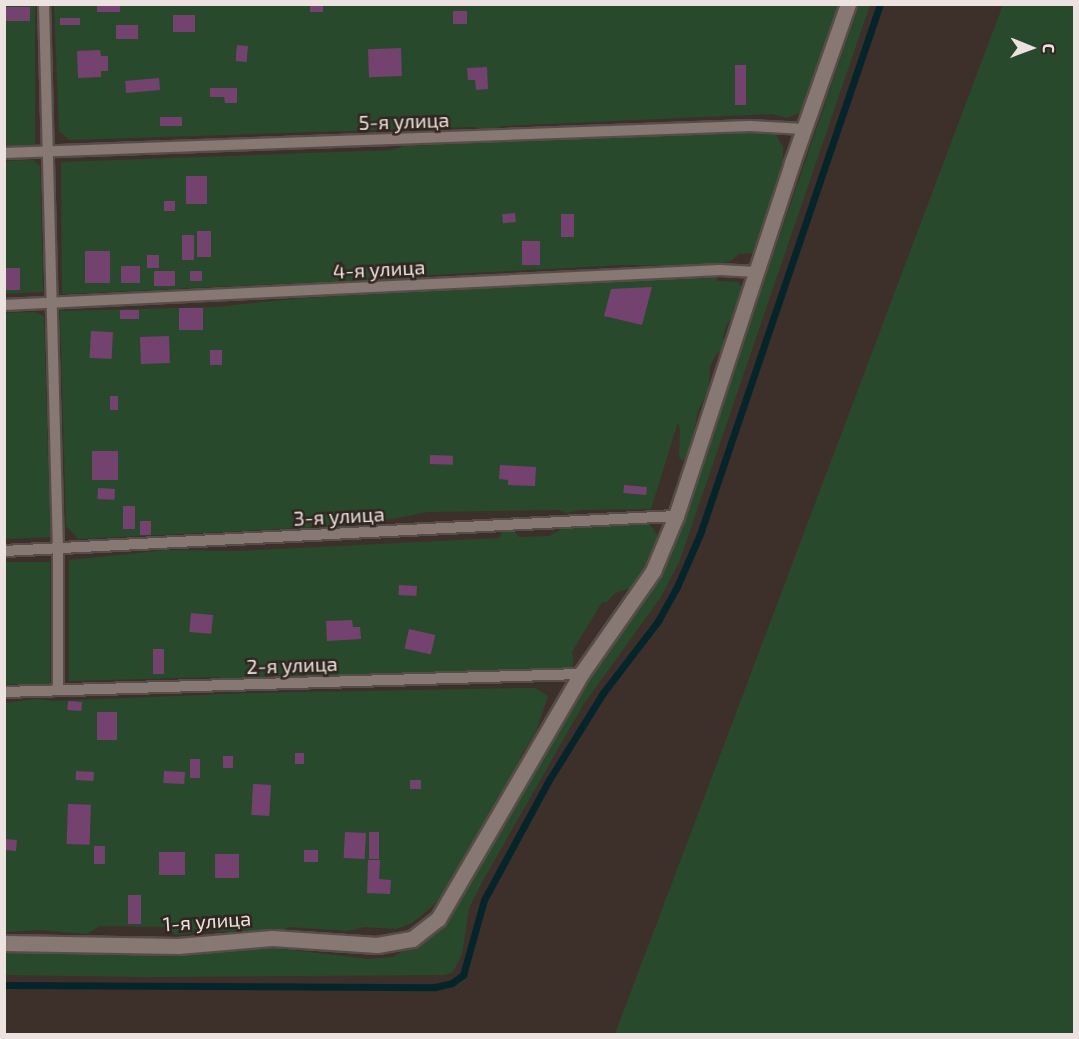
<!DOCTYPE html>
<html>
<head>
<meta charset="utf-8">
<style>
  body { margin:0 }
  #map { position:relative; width:1079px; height:1039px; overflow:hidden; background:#3d302b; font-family:"Exo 2",sans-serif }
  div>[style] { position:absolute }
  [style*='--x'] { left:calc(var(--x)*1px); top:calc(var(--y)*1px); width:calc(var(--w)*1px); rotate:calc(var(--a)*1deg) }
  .green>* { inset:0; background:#29492d; transform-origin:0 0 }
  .stream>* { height:7px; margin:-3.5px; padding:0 3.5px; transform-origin:3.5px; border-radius:3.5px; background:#06252a }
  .building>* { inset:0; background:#74426f; transform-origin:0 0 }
  .roads { filter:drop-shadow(2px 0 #574d48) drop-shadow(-2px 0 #574d48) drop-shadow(0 2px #574d48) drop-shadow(0 -2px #574d48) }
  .service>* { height:10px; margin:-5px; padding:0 5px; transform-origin:5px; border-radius:5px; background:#887873 }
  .minor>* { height:15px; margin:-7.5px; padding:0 7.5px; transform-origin:7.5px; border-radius:7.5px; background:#887873 }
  span { translate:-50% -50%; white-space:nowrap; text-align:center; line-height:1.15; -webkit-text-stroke:5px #322621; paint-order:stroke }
  .street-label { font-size:20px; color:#ece3e0 }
  .frame { position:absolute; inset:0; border:6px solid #ece3e0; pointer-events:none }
  .north { position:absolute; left:1001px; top:18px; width:60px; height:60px; -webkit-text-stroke:4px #322621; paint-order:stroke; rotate:91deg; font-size:16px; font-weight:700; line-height:24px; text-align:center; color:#ece3e0 }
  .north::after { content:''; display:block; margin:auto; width:21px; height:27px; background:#ece3e0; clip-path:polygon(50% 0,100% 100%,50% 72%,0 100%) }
</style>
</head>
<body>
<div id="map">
  <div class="green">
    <i style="left:4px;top:5px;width:31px;height:140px"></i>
    <i style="clip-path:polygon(54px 5px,845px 5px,808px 102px,801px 112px,787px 118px,772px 114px,502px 126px,492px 130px,473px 127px,69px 140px,59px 131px)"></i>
    <i style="clip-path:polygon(859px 5px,870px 5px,680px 560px,661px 597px,583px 705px,481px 884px,469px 908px,462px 954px,453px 972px,444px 975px,146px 977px,5px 975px,5px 951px,163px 952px,263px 947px,370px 959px,393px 957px,441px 927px,574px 701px,657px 579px,672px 549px)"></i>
    <i style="clip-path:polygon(1003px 5px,1074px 5px,1074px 1034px,615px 1034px)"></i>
    <i style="clip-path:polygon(734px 131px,775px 133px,783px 147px,783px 169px,760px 245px,752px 253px,739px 254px,731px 261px,711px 266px,624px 265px,432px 275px,410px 278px,62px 294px,61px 162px,392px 150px,404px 146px,572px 139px,605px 134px)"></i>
    <i style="clip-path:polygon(33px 160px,40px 166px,43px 292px,5px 294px,5px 161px)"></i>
    <i style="clip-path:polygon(718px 275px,716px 281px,738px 282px,743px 289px,738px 308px,726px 326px,723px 337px,726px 346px,715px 356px,710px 366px,709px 390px,698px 410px,690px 453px,683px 461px,679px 457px,680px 430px,678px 422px,651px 509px,581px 510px,567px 513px,560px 510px,428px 512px,360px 525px,78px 539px,66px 526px,60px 311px,215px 307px,304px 298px)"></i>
    <i style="clip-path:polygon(34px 312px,44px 316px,48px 457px,53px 463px,54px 523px,50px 526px,50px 537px,5px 539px,5px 313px)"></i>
    <i style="clip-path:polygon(637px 519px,651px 526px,658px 536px,657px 546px,631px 588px,615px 593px,607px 602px,602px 602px,572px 652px,574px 662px,569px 673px,528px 674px,525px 669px,306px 676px,299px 679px,277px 676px,267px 679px,228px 680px,218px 677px,69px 681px,69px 560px,168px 550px,239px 551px,499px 538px,503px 530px,513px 529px,519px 537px,549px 536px,569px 525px)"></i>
    <i style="left:50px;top:562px;width:122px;height:45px;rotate:90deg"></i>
    <i style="clip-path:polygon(520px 688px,535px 688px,548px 696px,536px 732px,520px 757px,521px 767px,454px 880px,432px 907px,412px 923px,397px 929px,364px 927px,348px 931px,288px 927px,277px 933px,208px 931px,176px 935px,165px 927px,100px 926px,87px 934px,40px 930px,5px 932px,5px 703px,38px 699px,53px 701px,251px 693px)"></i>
  </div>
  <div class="stream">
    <i style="--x:4;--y:985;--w:431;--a:0.3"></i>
    <i style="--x:435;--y:987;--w:17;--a:-13"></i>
    <i style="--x:452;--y:983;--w:14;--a:-36"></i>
    <i style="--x:463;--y:975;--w:78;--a:-74.4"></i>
    <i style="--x:484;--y:900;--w:136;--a:-61.6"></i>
    <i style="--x:549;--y:780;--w:102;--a:-58.2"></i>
    <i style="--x:603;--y:693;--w:91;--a:-52.6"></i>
    <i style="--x:658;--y:621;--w:37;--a:-61"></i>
    <i style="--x:676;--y:589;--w:60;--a:-66.4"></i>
    <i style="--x:700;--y:534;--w:560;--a:-71.24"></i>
  </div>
  <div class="building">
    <i style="left:97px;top:4px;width:23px;height:8px"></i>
    <i style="left:310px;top:4px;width:13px;height:8px"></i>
    <i style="left:5px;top:7px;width:25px;height:14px"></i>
    <i style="left:453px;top:11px;width:14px;height:13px"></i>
    <i style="left:195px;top:15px;width:17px;height:22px;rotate:90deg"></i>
    <i style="left:80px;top:18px;width:7px;height:20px;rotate:90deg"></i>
    <i style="left:116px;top:25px;width:22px;height:14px"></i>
    <i style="left:237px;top:45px;width:11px;height:16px;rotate:5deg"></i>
    <i style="left:401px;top:48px;width:28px;height:33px;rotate:88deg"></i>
    <i style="clip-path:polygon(100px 50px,101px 56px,108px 56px,108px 71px,101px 71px,101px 77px,78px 78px,77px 51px)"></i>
    <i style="left:735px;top:65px;width:11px;height:40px"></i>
    <i style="clip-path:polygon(487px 67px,488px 89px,476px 90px,475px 80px,468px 80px,467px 68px)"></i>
    <i style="left:159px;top:78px;width:12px;height:34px;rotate:85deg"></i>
    <i style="clip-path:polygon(210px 88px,237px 88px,237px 103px,225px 103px,224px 97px,210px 97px)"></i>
    <i style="left:160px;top:117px;width:22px;height:9px"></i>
    <i style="left:186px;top:176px;width:21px;height:28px"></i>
    <i style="left:164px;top:201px;width:11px;height:10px"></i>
    <i style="left:515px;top:213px;width:9px;height:13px;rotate:84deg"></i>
    <i style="left:561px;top:214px;width:13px;height:23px"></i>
    <i style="left:197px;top:231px;width:14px;height:26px"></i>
    <i style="left:182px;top:235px;width:12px;height:25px"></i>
    <i style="left:522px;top:241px;width:18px;height:24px"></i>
    <i style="left:85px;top:251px;width:25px;height:32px"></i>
    <i style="left:147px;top:255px;width:12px;height:13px"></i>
    <i style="left:121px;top:266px;width:19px;height:17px"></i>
    <i style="left:4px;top:268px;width:16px;height:22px"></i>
    <i style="left:154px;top:271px;width:21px;height:15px"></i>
    <i style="left:190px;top:271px;width:12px;height:10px"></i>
    <i style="clip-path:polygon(652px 287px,642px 325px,604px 316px,611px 289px)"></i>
    <i style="left:179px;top:308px;width:24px;height:22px"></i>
    <i style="left:120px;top:310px;width:19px;height:9px"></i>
    <i style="left:91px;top:331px;width:22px;height:27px;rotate:3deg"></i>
    <i style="left:169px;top:336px;width:27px;height:29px;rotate:88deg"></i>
    <i style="left:210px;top:350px;width:12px;height:15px"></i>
    <i style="left:110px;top:396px;width:8px;height:14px"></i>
    <i style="left:92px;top:451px;width:26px;height:29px"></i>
    <i style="left:430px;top:455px;width:23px;height:9px;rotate:2deg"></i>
    <i style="clip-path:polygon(500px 465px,536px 467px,535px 486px,508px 485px,508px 480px,499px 479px)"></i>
    <i style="left:624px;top:485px;width:23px;height:8px;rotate:5deg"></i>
    <i style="left:98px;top:488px;width:17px;height:11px;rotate:3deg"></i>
    <i style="left:123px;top:506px;width:12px;height:23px"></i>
    <i style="left:140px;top:521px;width:11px;height:14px"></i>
    <i style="left:399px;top:585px;width:18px;height:10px;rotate:3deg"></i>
    <i style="left:191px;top:613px;width:22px;height:19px;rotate:5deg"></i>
    <i style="clip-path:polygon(352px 620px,353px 627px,360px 627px,361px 639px,327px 641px,326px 621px)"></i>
    <i style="left:409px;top:629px;width:27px;height:20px;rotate:13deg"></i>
    <i style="left:153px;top:649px;width:11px;height:25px"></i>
    <i style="left:68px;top:701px;width:14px;height:9px;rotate:4deg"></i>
    <i style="left:97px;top:712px;width:20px;height:28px"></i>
    <i style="left:295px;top:753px;width:9px;height:11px"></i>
    <i style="left:223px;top:756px;width:10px;height:12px"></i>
    <i style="left:190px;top:759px;width:10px;height:19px"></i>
    <i style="left:76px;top:771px;width:18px;height:9px;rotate:3deg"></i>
    <i style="left:164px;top:771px;width:21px;height:12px;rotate:3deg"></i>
    <i style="left:410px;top:780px;width:11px;height:9px"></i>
    <i style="left:253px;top:784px;width:18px;height:31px;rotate:3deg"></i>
    <i style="left:68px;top:804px;width:23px;height:40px;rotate:2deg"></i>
    <i style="left:345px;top:832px;width:21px;height:26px;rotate:3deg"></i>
    <i style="left:369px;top:832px;width:10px;height:27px"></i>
    <i style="left:5px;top:839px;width:12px;height:11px;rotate:5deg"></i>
    <i style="left:94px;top:846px;width:11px;height:18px"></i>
    <i style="left:304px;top:850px;width:14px;height:12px"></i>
    <i style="left:159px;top:852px;width:26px;height:23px"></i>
    <i style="left:215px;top:854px;width:24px;height:24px"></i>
    <i style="clip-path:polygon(368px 860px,380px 860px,379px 879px,391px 880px,390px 894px,367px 893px)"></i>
    <i style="left:128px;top:895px;width:13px;height:29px"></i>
  </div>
  <div class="roads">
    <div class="service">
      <i style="--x:44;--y:4;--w:544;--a:88.53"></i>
      <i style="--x:58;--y:548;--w:142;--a:90"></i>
      <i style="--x:4;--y:153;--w:746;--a:-2.07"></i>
      <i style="--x:750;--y:126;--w:54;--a:3.2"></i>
      <i style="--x:4;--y:305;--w:717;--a:-2.8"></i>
      <i style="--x:720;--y:270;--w:36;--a:3"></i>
      <i style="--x:4;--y:551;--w:673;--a:-2.98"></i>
      <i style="--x:4;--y:692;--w:577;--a:-1.79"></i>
    </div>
    <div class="minor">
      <i style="--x:4;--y:943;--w:174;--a:1"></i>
      <i style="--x:178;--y:946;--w:94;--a:-4.9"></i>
      <i style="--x:272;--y:938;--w:105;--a:3.8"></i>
      <i style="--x:377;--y:945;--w:36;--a:-10"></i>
      <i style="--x:412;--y:939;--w:33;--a:-38"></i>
      <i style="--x:438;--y:919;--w:284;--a:-59.7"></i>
      <i style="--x:581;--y:674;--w:126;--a:-55"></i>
      <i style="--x:653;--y:571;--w:60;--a:-67.3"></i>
      <i style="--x:676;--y:516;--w:372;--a:-71.8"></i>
      <i style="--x:792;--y:163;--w:169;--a:-70.6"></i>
    </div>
  </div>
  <div class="street-label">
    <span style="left:404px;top:121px;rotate:-2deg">5-я улица</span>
    <span style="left:379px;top:269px;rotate:-3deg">4-я улица</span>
    <span style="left:339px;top:516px;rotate:-3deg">3-я улица</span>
    <span style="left:292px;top:665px;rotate:-2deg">2-я улица</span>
    <span style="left:207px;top:921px;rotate:-4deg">1-я улица</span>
  </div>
  <div class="frame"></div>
  <div class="north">С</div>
</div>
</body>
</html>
